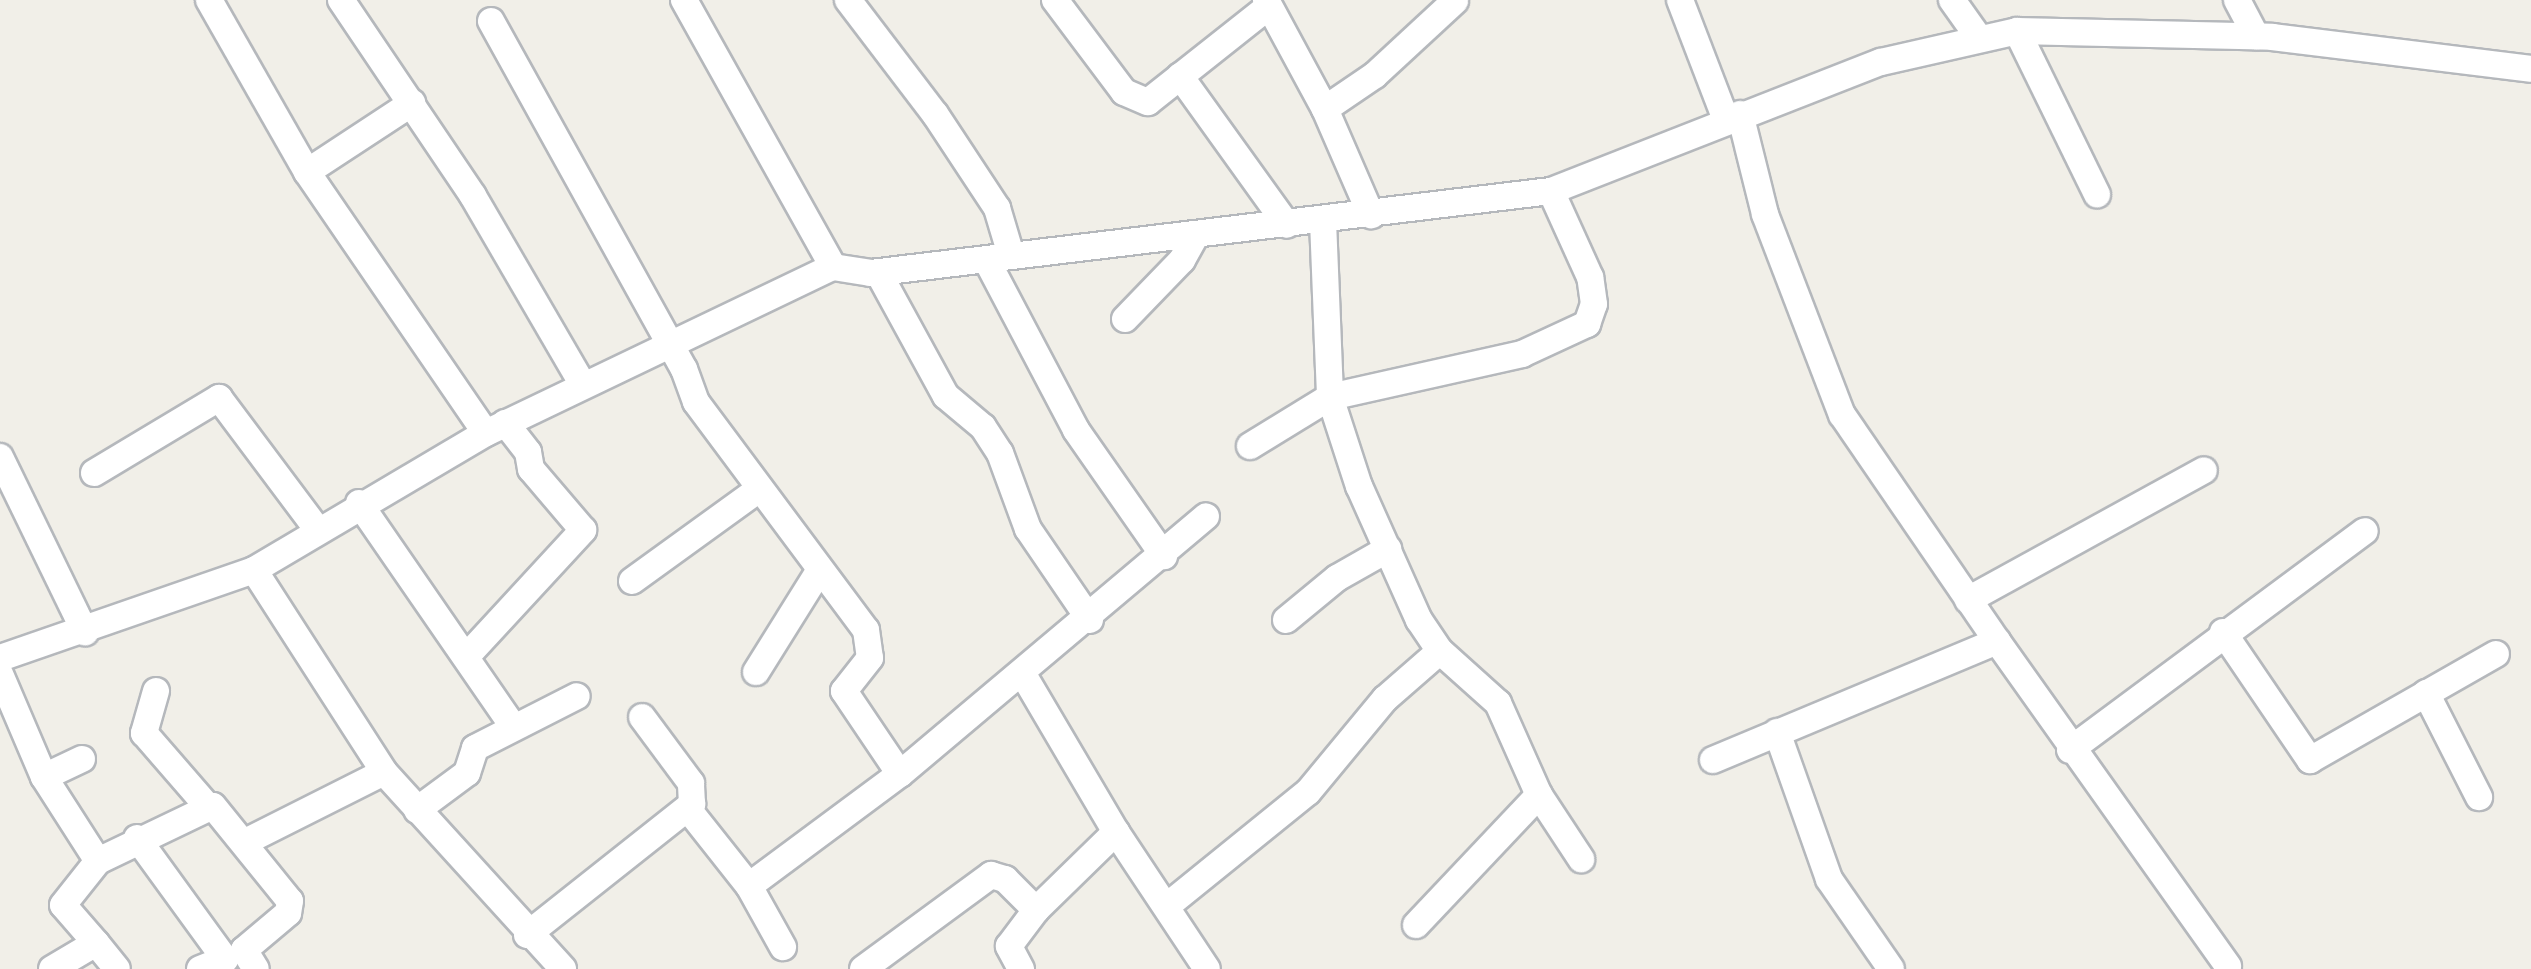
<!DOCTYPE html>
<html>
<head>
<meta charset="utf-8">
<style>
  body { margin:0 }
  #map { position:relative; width:2531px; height:969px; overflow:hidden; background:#f1efe8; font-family:"Titillium Web",sans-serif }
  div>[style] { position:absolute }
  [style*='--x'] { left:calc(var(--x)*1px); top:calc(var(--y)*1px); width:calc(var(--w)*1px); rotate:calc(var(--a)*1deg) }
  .roads { filter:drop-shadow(2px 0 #b5b8bc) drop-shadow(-2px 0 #b5b8bc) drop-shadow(0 2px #b5b8bc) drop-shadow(0 -2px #b5b8bc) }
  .minor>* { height:26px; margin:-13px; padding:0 13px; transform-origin:13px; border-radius:13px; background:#fff }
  span { translate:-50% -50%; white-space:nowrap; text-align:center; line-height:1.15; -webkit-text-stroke:5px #fff; paint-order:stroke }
</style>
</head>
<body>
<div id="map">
  <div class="roads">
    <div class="minor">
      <i style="--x:209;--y:0;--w:198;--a:60.3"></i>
      <i style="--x:307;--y:172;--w:316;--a:55.6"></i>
      <i style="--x:341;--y:0;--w:236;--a:56"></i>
      <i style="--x:473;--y:196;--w:219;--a:59.8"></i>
      <i style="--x:684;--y:0;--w:306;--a:60.8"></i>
      <i style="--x:848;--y:0;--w:143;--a:52.7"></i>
      <i style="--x:935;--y:114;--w:113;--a:56.6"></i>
      <i style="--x:997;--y:208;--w:49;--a:73.4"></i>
      <i style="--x:1055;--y:0;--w:115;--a:53.1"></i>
      <i style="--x:1124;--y:92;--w:26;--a:23"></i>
      <i style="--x:1148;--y:102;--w:154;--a:-38.4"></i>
      <i style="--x:1266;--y:0;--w:124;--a:61.6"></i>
      <i style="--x:1325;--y:109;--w:116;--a:66.5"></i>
      <i style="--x:1680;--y:0;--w:129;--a:69"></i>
      <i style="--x:1952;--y:0;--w:47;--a:54.6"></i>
      <i style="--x:2237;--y:0;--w:41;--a:62.2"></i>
      <i style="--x:491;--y:21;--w:398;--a:61"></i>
      <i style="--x:684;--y:369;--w:35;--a:70"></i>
      <i style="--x:696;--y:402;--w:284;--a:53.3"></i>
      <i style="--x:866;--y:630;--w:28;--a:82"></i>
      <i style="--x:870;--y:658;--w:42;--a:128.2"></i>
      <i style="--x:844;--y:691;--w:100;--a:56"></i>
      <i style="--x:900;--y:774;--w:400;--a:-40.1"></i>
      <i style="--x:2017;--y:31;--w:182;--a:63.9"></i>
      <i style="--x:1180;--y:76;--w:183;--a:54.3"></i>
      <i style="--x:1325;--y:109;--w:60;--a:-34.2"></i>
      <i style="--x:1375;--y:75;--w:109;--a:-42.8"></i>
      <i style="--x:307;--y:172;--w:126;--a:-33.3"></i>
      <i style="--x:1323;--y:221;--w:176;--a:87.7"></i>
      <i style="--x:1330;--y:397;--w:94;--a:72"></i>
      <i style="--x:1359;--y:486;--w:147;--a:65.9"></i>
      <i style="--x:1419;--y:620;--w:37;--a:56"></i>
      <i style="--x:1440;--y:651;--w:78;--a:41.9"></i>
      <i style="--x:1498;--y:703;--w:101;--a:66"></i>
      <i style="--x:1539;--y:795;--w:77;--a:56.7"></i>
      <i style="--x:986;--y:259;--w:193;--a:62.2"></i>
      <i style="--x:1076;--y:430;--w:154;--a:55.1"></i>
      <i style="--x:878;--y:272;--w:141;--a:61.3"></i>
      <i style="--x:946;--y:396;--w:48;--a:40"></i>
      <i style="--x:983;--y:427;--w:31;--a:57"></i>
      <i style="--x:1000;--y:453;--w:81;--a:69.8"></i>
      <i style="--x:1028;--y:529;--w:110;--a:55.7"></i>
      <i style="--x:1125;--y:319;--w:82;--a:-46"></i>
      <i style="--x:1182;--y:260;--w:26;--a:-61"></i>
      <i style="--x:1250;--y:446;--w:94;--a:-31.5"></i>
      <i style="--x:1330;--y:397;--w:197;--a:-12.6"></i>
      <i style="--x:1522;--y:354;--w:72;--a:-24.8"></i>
      <i style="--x:1587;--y:324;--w:21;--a:-71"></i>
      <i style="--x:1594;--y:304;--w:27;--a:-98"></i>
      <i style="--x:1590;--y:277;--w:94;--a:-114.4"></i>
      <i style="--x:0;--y:457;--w:195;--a:64.1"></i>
      <i style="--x:94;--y:473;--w:146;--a:-31"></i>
      <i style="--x:219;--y:398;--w:164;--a:53.2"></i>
      <i style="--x:359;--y:503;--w:271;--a:55.4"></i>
      <i style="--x:254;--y:570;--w:240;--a:57.2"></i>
      <i style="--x:632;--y:581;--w:157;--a:-35.9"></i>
      <i style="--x:1968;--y:600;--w:269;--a:-28.8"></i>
      <i style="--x:1286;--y:620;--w:66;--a:-39.5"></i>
      <i style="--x:1337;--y:578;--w:59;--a:-29.6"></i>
      <i style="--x:2223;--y:632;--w:155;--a:55.8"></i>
      <i style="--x:2310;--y:760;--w:214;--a:-29.7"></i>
      <i style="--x:1997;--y:641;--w:399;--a:54.6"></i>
      <i style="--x:466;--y:657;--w:173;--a:-47.3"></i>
      <i style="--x:583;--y:530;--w:80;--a:-130.4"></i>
      <i style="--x:531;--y:469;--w:17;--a:-100"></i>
      <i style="--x:528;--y:452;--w:37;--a:-128"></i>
      <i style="--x:0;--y:658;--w:269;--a:-19.1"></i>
      <i style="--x:254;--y:570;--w:269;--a:-30.6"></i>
      <i style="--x:486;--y:433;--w:385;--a:-25.6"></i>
      <i style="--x:833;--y:267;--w:38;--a:9"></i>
      <i style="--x:871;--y:273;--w:685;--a:-6.88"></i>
      <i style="--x:1551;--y:191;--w:354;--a:-21.4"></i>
      <i style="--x:1881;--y:62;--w:139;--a:-12.8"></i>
      <i style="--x:2017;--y:31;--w:255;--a:1.3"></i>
      <i style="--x:2272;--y:37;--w:261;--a:7"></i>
      <i style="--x:756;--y:672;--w:119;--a:-58"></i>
      <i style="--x:0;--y:674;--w:112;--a:66.9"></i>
      <i style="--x:44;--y:777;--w:42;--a:-25.3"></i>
      <i style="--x:1024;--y:676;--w:181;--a:59.5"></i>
      <i style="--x:156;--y:691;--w:44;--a:105.9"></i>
      <i style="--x:144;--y:733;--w:98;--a:49.1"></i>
      <i style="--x:2426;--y:693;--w:117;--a:63"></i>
      <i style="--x:1777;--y:732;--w:156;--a:70.5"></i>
      <i style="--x:1829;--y:879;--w:109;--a:55.4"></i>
      <i style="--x:2070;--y:750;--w:367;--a:-36.6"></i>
      <i style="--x:1713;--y:760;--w:308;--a:-22.7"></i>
      <i style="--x:1997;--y:641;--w:274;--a:-124.4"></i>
      <i style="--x:1842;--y:415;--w:215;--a:-111"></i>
      <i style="--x:1765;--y:214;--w:103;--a:-104"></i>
      <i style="--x:44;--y:777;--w:100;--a:57.3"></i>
      <i style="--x:688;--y:809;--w:98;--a:51.6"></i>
      <i style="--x:749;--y:886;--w:70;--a:60.9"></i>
      <i style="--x:417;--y:810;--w:62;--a:-36.5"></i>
      <i style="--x:467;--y:773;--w:26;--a:-72"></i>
      <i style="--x:475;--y:748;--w:114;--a:-27"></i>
      <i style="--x:137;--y:838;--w:150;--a:54"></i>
      <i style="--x:225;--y:959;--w:27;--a:158"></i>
      <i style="--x:247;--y:841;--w:153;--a:-26.7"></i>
      <i style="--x:384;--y:772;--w:266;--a:47.7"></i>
      <i style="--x:749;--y:886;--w:188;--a:-36.6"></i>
      <i style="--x:1167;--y:906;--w:181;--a:-39"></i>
      <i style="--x:1308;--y:792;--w:121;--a:-50.4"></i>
      <i style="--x:1385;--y:699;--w:73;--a:-41.1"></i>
      <i style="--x:1416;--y:925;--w:179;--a:-46.6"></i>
      <i style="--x:527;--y:935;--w:211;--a:-38.4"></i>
      <i style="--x:692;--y:804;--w:21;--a:-93"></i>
      <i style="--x:691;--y:783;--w:82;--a:-126.6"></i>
      <i style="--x:96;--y:943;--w:33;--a:51"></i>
      <i style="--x:52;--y:969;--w:51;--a:-30.6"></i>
      <i style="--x:96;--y:943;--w:50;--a:-131"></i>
      <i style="--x:63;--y:905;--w:56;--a:-51.5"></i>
      <i style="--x:98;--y:861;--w:127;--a:-25.6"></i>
      <i style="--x:213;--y:806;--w:122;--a:51"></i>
      <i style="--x:290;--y:901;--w:12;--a:99"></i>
      <i style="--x:288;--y:913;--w:57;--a:139.9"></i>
      <i style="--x:244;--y:950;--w:22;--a:58"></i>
      <i style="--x:863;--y:969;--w:159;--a:-36.3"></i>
      <i style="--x:991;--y:875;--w:15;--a:16"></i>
      <i style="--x:1005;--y:879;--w:44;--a:45"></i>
      <i style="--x:1036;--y:910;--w:112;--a:-44.3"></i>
      <i style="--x:1116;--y:832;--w:164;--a:56.4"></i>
      <i style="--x:1021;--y:969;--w:26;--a:-118"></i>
      <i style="--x:1009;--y:946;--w:45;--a:-53.1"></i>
    </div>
  </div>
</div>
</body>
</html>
